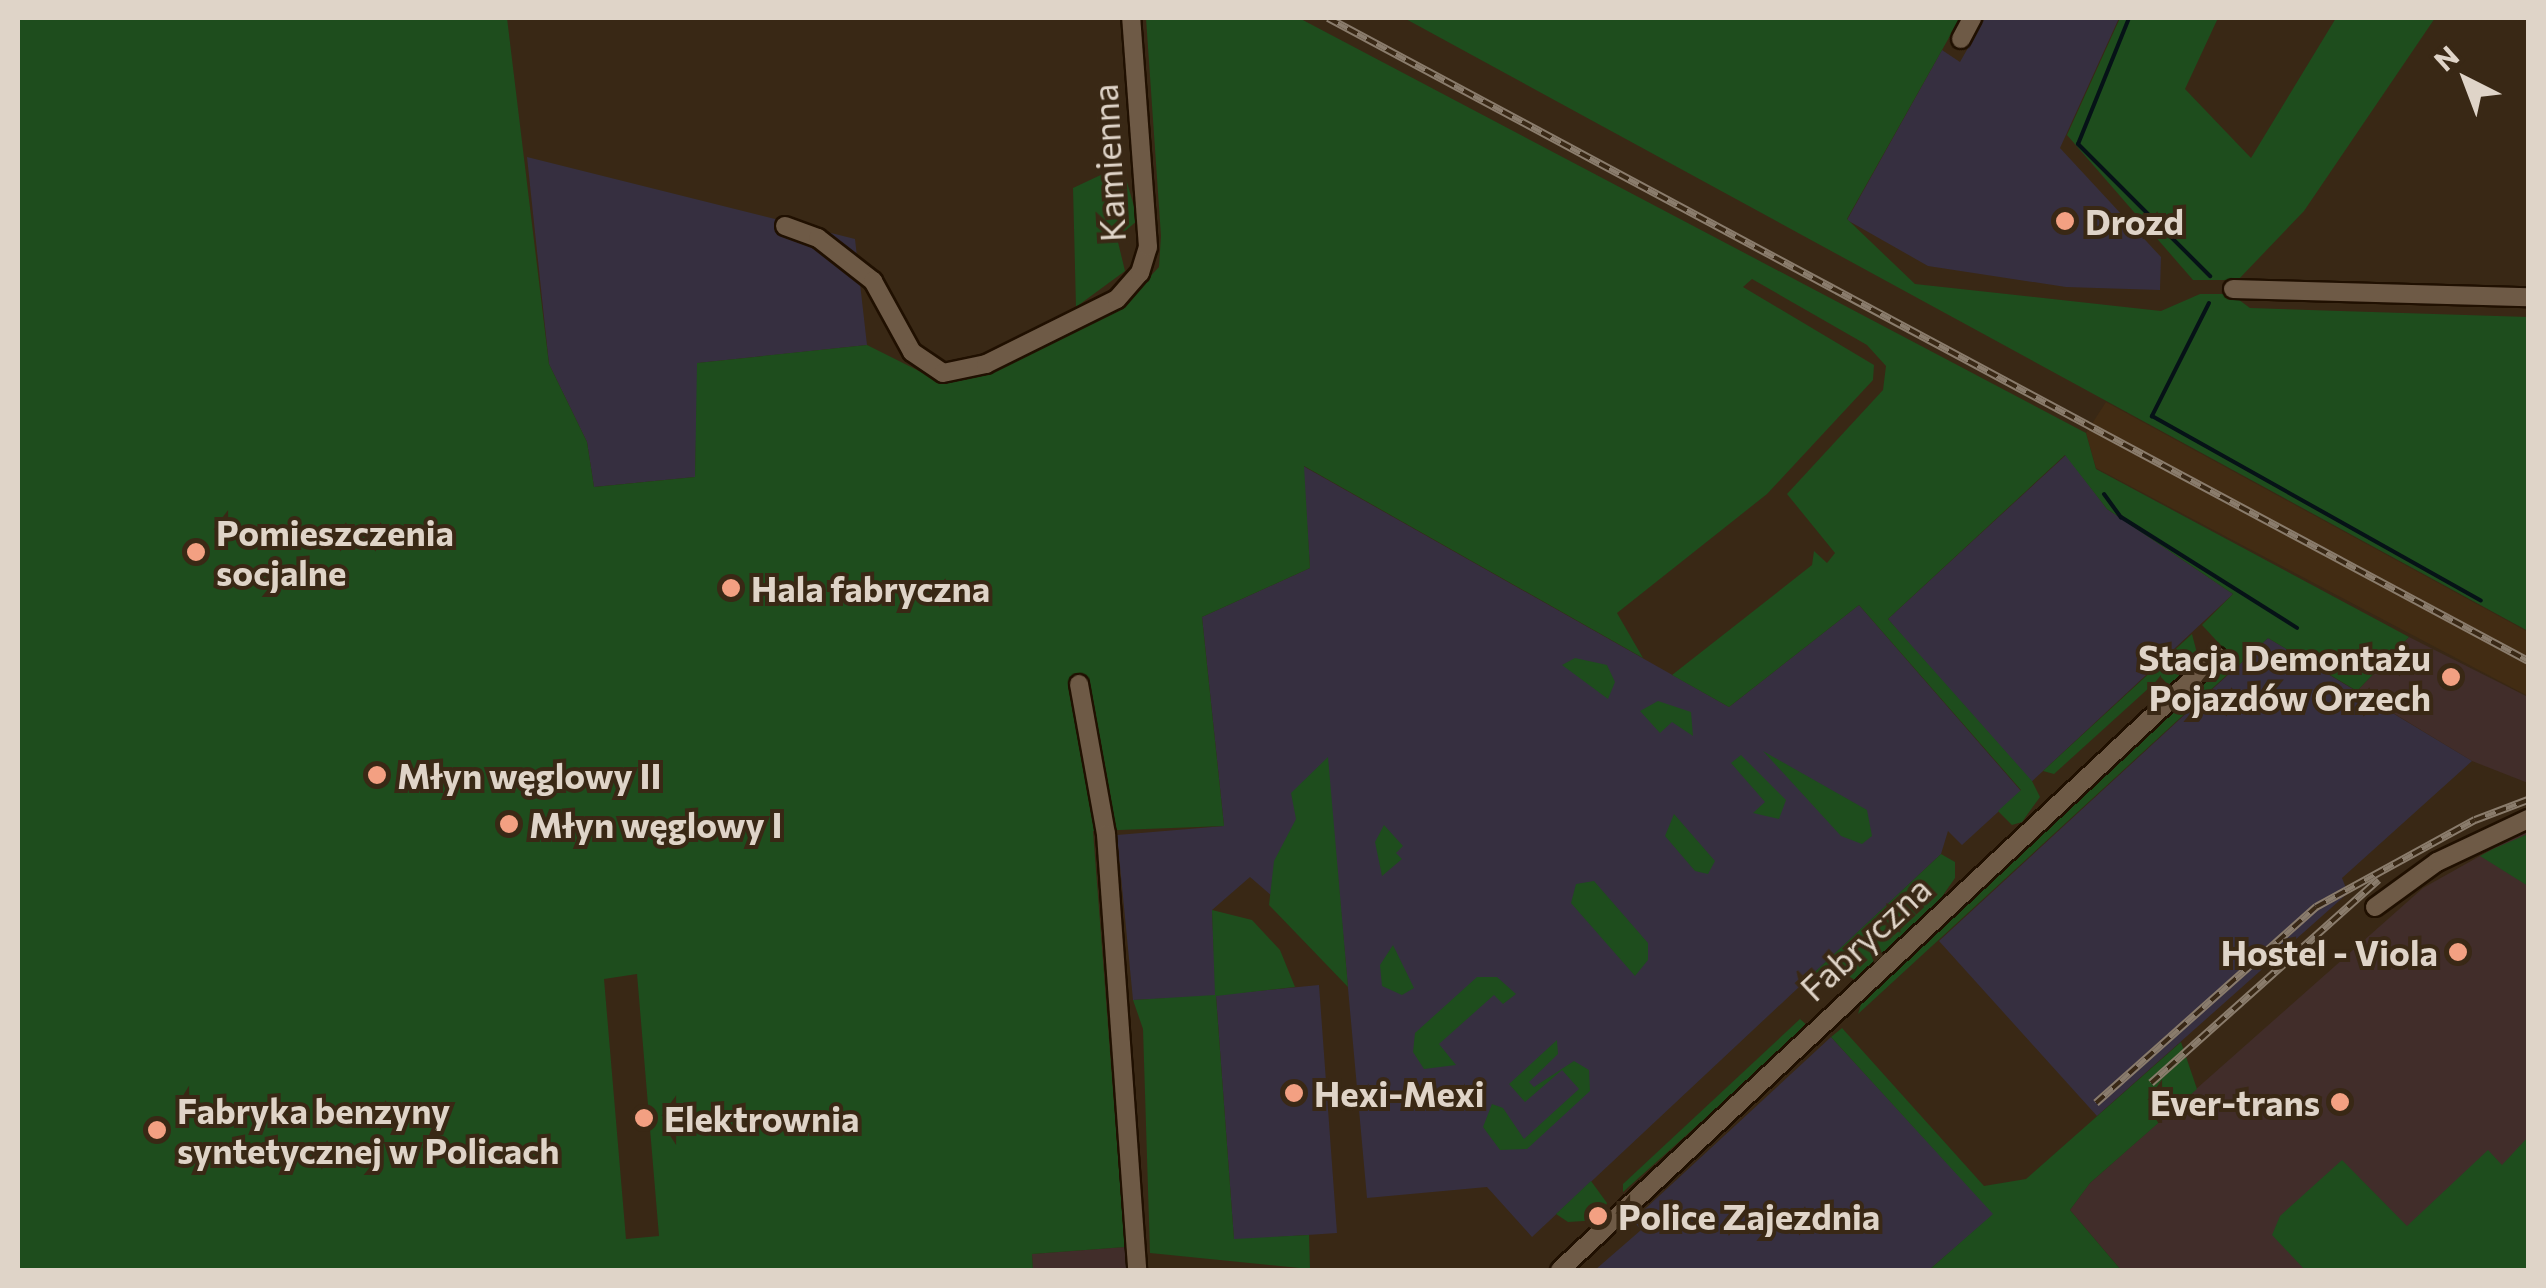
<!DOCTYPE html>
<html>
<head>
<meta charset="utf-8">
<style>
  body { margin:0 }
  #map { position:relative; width:2546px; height:1288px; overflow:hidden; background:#392815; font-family:Commissioner,sans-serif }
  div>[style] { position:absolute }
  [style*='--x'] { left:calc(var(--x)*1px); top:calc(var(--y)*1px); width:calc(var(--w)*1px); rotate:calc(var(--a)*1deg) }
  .commercial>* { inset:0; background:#412d2a }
  .industrial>* { inset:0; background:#362f40 }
  .built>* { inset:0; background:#422c13 }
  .green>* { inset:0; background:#1e4d1d }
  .stream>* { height:4px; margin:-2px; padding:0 2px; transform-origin:2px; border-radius:2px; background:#061217 }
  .roads { filter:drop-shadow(2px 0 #201001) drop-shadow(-2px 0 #201001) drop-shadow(0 2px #201001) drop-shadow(0 -2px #201001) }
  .minor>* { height:18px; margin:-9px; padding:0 9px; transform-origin:9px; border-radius:9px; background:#6e5a46 }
  .rail>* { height:8px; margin-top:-4px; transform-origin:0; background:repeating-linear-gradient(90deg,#392815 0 11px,#8a7c6c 0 22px); box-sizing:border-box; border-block:2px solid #8a7c6c }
  .dots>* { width:28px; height:28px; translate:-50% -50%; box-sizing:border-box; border:5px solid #392815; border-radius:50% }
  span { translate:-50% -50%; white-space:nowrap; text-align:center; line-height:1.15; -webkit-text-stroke:8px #392815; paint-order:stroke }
  .street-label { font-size:35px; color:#dfd4c8 }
  .poi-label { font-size:35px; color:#dfd4c8; font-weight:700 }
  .left { translate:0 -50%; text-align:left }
  .right { translate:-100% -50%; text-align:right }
  .frame { position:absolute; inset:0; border:20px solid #dfd4c8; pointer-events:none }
  .north { position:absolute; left:2416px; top:30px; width:100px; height:100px; -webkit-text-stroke:8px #392815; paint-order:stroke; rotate:318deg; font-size:28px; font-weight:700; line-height:40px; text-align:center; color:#dfd4c8 }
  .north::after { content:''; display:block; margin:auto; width:35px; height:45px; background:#dfd4c8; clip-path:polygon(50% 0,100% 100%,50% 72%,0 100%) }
</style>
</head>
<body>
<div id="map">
  <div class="commercial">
    <i style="clip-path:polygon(2409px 637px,2528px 697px,2528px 783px,2472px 761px,2357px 691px)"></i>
    <i style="clip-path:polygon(2528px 829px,2528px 1270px,2121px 1270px,2070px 1210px,2089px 1184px,2423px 888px)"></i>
    <i style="clip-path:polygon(1125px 1247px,1127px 1270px,1033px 1270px,1032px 1254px)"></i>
  </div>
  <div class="industrial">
    <i style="clip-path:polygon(1985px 18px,2119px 18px,2060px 148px,2161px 257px,2160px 290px,2066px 287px,1928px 266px,1847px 220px,1942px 50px,1960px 62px)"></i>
    <i style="clip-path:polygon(527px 157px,855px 239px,867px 345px,698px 363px,695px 477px,594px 487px,587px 442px,549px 364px)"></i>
    <i style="clip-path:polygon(2066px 455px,2107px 509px,2233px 594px,2028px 785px,1888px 619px)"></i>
    <i style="clip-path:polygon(1303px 466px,1729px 707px,1859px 605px,2021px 791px,1962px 845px,1948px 831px,1941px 854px,1532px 1237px,1487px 1187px,1367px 1198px,1334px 834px,1272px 896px,1250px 877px,1212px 910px,1216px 995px,1319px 985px,1337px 1233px,1234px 1240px,1216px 996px,1133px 1000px,1117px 835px,1224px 826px,1202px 617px,1310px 568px)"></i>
    <i style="clip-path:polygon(2268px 638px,2472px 761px,2342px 878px,2348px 893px,2097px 1116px,1939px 941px)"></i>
    <i style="clip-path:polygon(1831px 1037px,1994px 1214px,1929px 1270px,1595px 1270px,1641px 1230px,1633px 1220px)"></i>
  </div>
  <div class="built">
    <i style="clip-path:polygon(2106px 402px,2528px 632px,2528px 696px,2096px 468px,2086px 433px)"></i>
  </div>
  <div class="green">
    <i style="clip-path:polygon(evenodd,18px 18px,507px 18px,549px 364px,587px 442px,594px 487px,695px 477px,697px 363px,867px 345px,941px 382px,983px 371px,1130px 298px,1159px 267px,1161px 236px,1146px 18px,1299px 18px,2086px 433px,2096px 469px,2409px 637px,2357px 691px,2268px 638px,2239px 665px,2202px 625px,2233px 594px,2107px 509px,2065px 455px,1888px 619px,2032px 781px,2040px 797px,2022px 822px,2012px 825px,1998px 811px,2021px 790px,1859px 605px,1729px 707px,1672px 675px,1812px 565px,1814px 551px,1827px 563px,1835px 553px,1787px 494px,1883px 390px,1886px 366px,1867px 345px,1752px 279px,1743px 287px,1874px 365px,1873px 380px,1767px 494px,1617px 613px,1643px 658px,1304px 466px,1310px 568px,1202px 617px,1224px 826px,1093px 831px,1125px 1247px,1032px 1254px,1033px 1270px,18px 1270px,18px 18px,637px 974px,659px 1236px,626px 1239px,604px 979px,637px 974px)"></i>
    <i style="clip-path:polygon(1404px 18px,1960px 18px,1847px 219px,1915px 284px,2161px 311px,2200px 294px,2231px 294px,2250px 308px,2528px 317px,2528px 631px)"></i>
    <i style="clip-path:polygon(2120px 18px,2218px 18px,2185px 89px,2251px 158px,2336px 18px,2435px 18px,2304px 211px,2238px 280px,2193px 280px,2067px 135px)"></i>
    <i style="clip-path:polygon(1122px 165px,1138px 220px,1117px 238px,1125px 271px,1076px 307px,1073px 188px)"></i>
    <i style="clip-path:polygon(2192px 634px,2199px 661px,2170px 687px,2161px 677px,2054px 774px,2043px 771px)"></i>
    <i style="clip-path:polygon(1575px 658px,1607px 665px,1615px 682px,1608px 699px,1562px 665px)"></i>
    <i style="clip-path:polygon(2213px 673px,2228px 674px,1858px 1014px,1865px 991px)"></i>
    <i style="clip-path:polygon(1658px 701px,1691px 712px,1693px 736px,1672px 722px,1660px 733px,1640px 711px)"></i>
    <i style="clip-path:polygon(1763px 751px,1867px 810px,1872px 836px,1862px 844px,1841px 836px)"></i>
    <i style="clip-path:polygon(1741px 755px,1786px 800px,1779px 819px,1753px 813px,1765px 802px,1731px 763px)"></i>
    <i style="clip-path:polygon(1328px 757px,1348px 987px,1269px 905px,1274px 861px,1296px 819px,1291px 793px)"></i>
    <i style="clip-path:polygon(1674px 814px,1715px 861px,1708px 874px,1695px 871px,1665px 836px)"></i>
    <i style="clip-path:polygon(1384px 825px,1403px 846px,1396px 853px,1402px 859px,1382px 876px,1375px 842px)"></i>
    <i style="clip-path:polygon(2528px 834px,2528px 886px,2480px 856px,2493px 849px)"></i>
    <i style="clip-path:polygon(1941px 854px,1955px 862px,1955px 878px,1939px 901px,1855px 980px,1833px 967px,1808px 991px,1802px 984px)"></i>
    <i style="clip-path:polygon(1594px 881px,1648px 943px,1648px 960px,1635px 976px,1571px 903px,1576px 884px)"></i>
    <i style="clip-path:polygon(1212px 910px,1252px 920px,1280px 950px,1295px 987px,1216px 996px,1234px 1239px,1309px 1235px,1310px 1269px,1150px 1253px,1143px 1029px,1133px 1000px,1215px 995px)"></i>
    <i style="clip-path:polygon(1393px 945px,1414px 988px,1402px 995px,1382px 986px,1380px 965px)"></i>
    <i style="clip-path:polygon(1477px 977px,1497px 977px,1516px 994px,1503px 1004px,1494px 995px,1439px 1044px,1456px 1065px,1424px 1069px,1413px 1052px,1415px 1033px)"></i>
    <i style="clip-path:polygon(1800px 1019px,1808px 1026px,1623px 1192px,1623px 1184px)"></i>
    <i style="clip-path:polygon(1842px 1028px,1984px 1186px,2026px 1179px,2181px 1042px,2197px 1089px,2090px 1183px,2070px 1210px,2121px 1270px,1929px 1270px,1993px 1214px,1831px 1037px)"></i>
    <i style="clip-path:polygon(1557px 1040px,1558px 1054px,1529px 1082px,1534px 1087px,1574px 1061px,1589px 1070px,1590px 1091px,1527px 1149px,1500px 1150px,1483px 1127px,1492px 1104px,1503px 1108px,1524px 1139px,1579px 1089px,1562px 1070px,1525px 1102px,1509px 1084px)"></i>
    <i style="clip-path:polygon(2528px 1137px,2528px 1270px,2305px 1270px,2272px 1235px,2280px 1216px,2342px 1160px,2407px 1226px,2488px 1150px,2502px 1165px)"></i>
    <i style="clip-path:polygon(1591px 1181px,1607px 1203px,1600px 1220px,1568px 1222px,1556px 1214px)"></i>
  </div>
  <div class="stream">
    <i style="--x:2129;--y:18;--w:136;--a:112"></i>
    <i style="--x:2078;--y:144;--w:187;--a:45"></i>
    <i style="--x:2209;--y:303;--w:127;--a:116.8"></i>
    <i style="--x:2152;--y:416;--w:377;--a:29.3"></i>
    <i style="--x:2104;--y:494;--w:29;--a:54"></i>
    <i style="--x:2121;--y:517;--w:208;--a:32.2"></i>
  </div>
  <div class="roads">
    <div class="minor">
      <i style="--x:1961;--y:39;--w:24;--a:-62"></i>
      <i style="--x:785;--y:226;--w:35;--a:20"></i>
      <i style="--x:818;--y:238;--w:70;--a:38"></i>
      <i style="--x:873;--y:281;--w:81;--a:61.2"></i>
      <i style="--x:912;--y:352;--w:37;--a:34"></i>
      <i style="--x:943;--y:373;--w:44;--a:-11.8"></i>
      <i style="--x:986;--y:364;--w:146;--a:-26.4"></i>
      <i style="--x:1117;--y:299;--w:35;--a:-49"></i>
      <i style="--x:1140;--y:273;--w:27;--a:-73"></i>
      <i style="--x:1148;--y:247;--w:230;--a:-94.2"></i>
      <i style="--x:2233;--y:289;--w:295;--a:1.6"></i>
      <i style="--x:1079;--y:684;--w:152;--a:79.8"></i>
      <i style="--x:1106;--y:834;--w:437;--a:85.9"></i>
      <i style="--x:2375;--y:907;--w:77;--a:-36"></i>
      <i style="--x:2437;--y:862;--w:101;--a:-25.3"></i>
      <i style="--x:1560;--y:1270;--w:899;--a:-43.06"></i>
    </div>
  </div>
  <div class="rail">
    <i style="--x:1328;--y:18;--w:1361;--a:28.18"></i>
    <i style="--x:2151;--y:1083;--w:305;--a:-41.8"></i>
    <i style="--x:2096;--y:1103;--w:295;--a:-41.7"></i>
    <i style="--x:2316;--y:907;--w:181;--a:-28.7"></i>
    <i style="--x:2475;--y:820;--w:57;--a:-20.7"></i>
  </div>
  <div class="dots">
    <i style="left:2065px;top:221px;background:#f3a082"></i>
    <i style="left:196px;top:552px;background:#f3a082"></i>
    <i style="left:731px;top:588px;background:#f3a082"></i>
    <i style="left:2451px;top:677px;background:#f3a082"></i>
    <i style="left:377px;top:775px;background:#f3a082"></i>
    <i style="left:509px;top:824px;background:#f3a082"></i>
    <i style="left:2458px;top:952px;background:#f3a082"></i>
    <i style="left:1294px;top:1093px;background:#f3a082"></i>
    <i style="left:2340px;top:1102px;background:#f3a082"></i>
    <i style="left:644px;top:1118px;background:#f3a082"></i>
    <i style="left:157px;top:1130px;background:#f3a082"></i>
    <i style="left:1598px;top:1216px;background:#f3a082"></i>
  </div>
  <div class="street-label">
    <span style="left:1108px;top:163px;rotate:-93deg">Kamienna</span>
    <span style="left:1865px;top:938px;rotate:-43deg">Fabryczna</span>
  </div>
  <div class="poi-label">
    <span class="left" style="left:2085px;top:221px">Drozd</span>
    <span class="left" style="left:216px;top:552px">Pomieszczenia<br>socjalne</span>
    <span class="left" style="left:751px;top:588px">Hala fabryczna</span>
    <span class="right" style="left:2431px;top:677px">Stacja Demontażu<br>Pojazdów Orzech</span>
    <span class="left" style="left:397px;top:775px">Młyn węglowy II</span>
    <span class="left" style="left:529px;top:824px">Młyn węglowy I</span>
    <span class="right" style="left:2438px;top:952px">Hostel - Viola</span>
    <span class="left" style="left:1314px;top:1093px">Hexi-Mexi</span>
    <span class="right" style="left:2320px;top:1102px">Ever-trans</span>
    <span class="left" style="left:177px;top:1130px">Fabryka benzyny<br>syntetycznej w Policach</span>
    <span class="left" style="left:664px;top:1118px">Elektrownia</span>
    <span class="left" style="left:1618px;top:1216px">Police Zajezdnia</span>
  </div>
  <div class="frame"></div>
  <div class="north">N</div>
</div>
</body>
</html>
